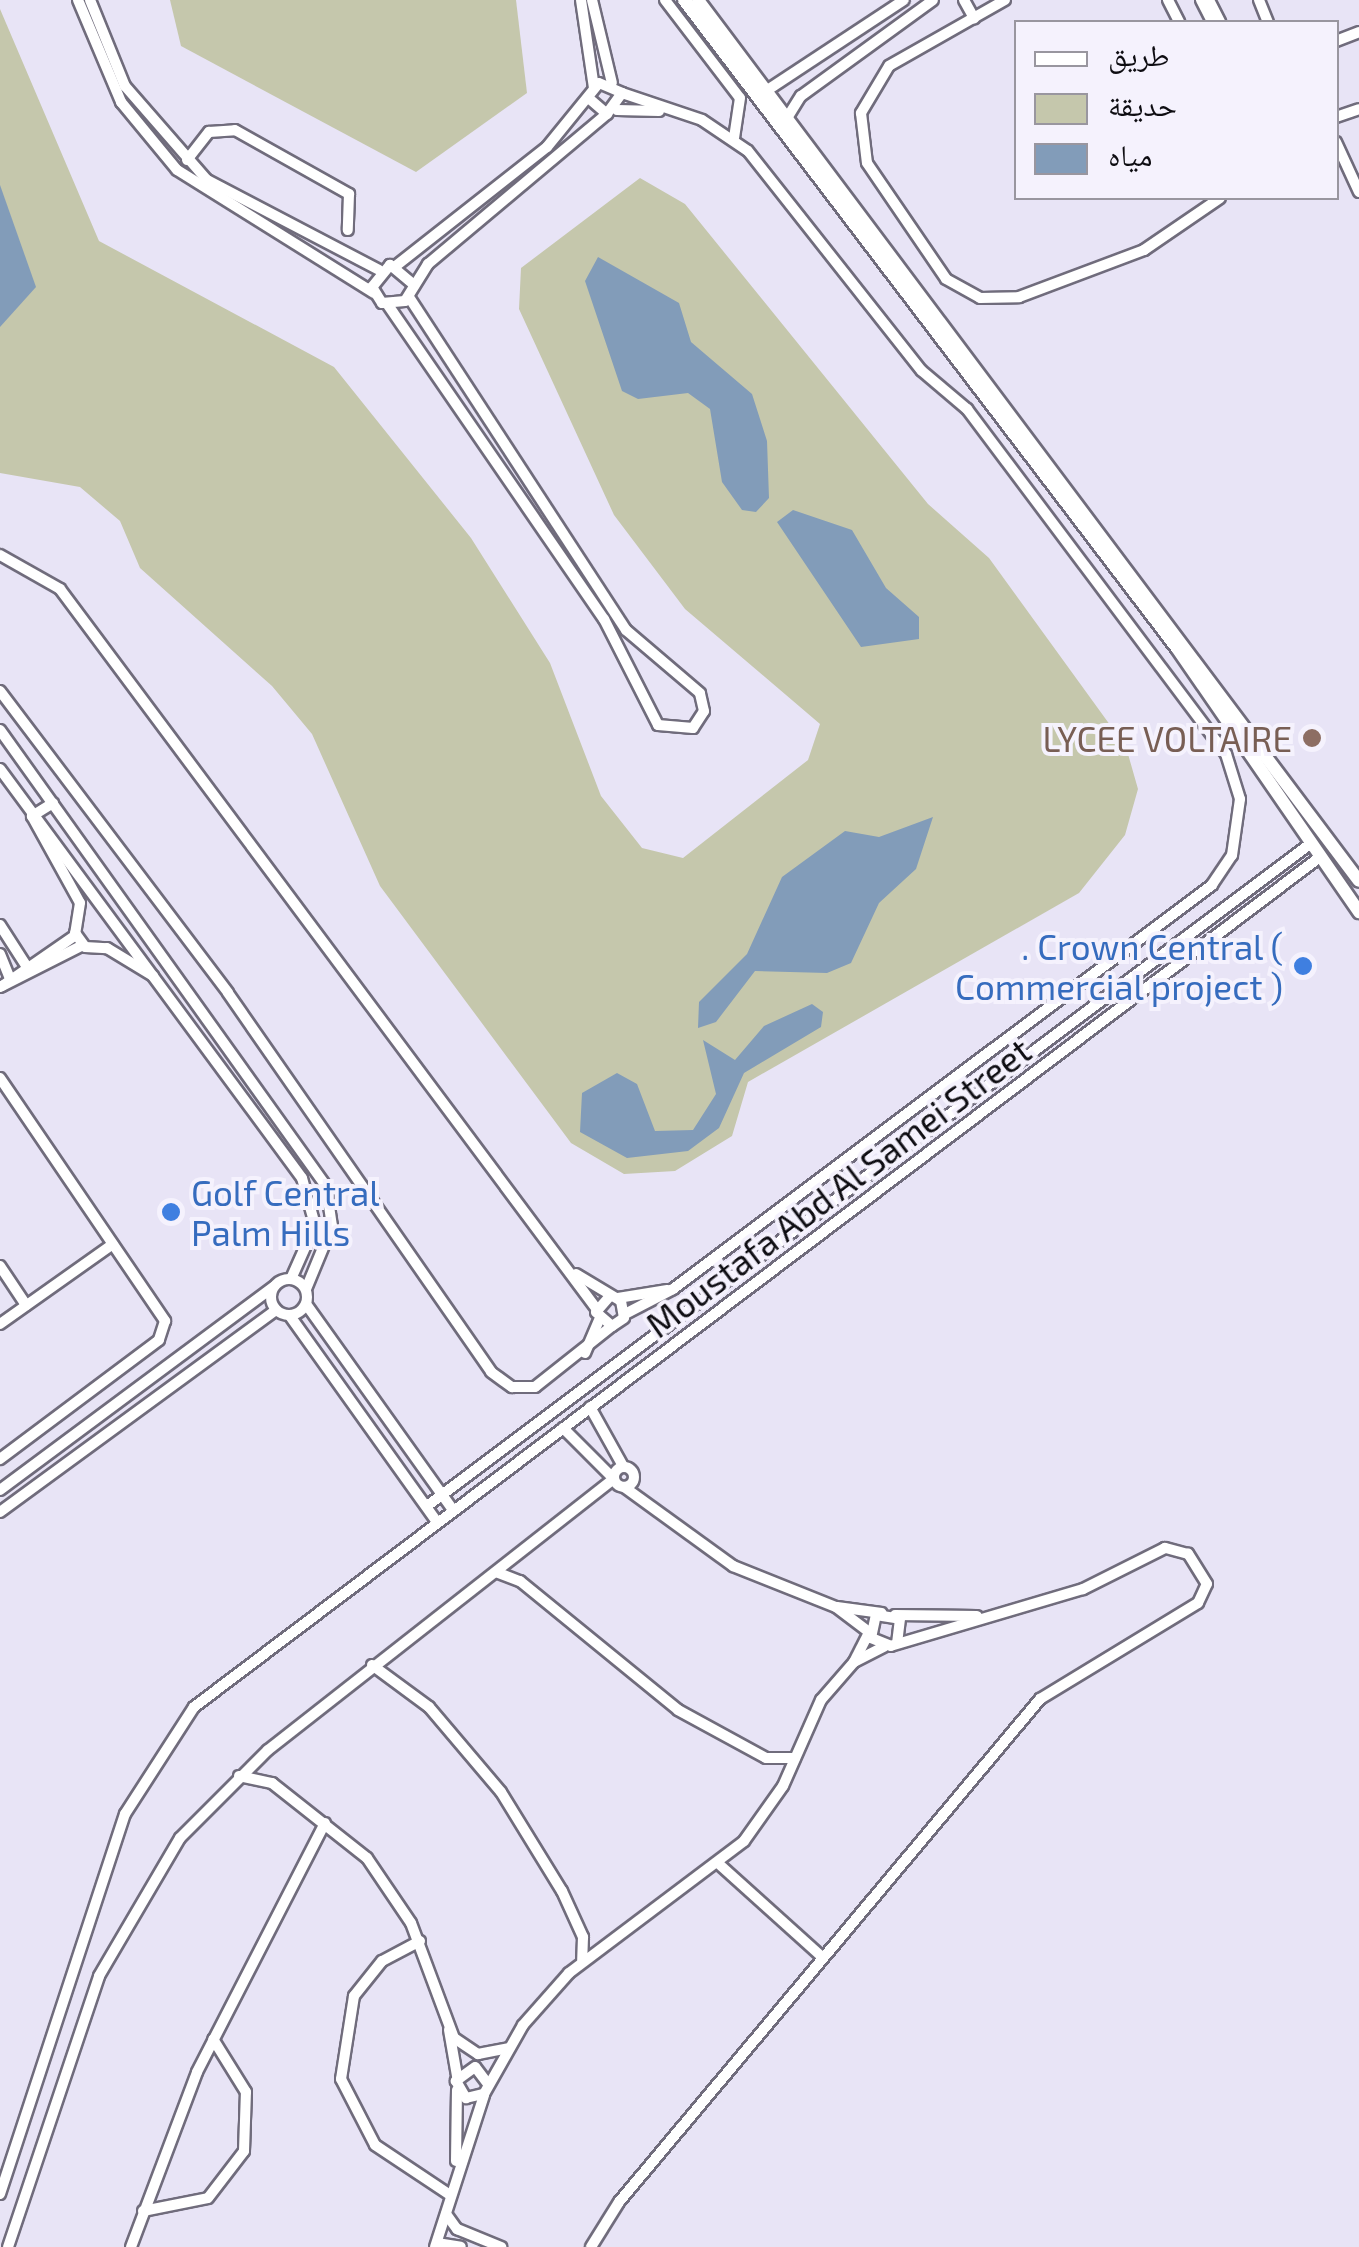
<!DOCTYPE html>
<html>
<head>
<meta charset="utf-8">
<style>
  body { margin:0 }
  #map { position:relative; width:1359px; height:2247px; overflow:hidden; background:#e8e4f6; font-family:"Exo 2","Noto Naskh Arabic",sans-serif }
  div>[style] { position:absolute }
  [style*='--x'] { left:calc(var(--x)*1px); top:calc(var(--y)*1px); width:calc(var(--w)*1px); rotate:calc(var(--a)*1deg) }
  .green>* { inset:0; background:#c5c7ac }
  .water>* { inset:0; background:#829cb9 }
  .roads { filter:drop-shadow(2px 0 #706c7c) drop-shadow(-2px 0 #706c7c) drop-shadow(0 2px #706c7c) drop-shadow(0 -2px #706c7c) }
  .minor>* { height:10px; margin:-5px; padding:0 5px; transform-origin:5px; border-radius:5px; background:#fff }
  .minor>.ring { margin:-5px; padding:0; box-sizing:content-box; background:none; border:10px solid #fff; border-radius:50% }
  .major>* { height:12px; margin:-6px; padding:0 6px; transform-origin:6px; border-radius:6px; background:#fff }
  .dots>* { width:28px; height:28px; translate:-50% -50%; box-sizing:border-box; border:5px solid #f5f2fd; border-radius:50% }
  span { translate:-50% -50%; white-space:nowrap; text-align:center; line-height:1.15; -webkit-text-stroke:8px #f5f2fd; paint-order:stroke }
  .education-label { font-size:35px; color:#785e54 }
  .right { translate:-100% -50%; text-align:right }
  .shop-label { font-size:35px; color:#366cbe }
  .left { translate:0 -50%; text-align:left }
  .street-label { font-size:35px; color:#0e0d12 }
  .legend { position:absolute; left:1014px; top:20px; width:325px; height:180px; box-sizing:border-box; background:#f5f2fd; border:2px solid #99969f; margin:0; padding:12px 18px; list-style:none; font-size:30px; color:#0e0d12 }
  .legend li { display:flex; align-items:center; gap:20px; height:50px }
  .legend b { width:50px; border:2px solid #99969f }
</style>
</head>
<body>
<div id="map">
  <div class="green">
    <i style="clip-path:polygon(170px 0,516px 0,527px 93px,416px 172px,181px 46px)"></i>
    <i style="clip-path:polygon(0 9px,99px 241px,334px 367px,471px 538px,550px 663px,601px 796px,642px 848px,683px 858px,808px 760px,820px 724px,685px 609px,614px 515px,519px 309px,521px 268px,640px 178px,685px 204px,928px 504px,989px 558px,1126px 747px,1138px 789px,1125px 835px,1079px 893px,748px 1082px,732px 1136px,675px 1171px,624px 1174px,571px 1143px,380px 886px,312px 734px,272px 686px,140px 568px,120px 521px,80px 487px,0 473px)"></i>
  </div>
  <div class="water">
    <i style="clip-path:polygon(0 185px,36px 287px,0 327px)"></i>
    <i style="clip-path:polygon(598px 257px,679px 303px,691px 342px,752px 394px,767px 441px,769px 498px,756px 512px,742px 510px,722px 482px,710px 409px,688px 393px,638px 399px,622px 391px,585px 281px)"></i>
    <i style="clip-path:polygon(793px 510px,852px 530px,886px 588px,919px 617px,919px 639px,861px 647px,777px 522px)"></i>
    <i style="clip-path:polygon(933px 817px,916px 869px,879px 903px,851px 963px,827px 973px,755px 971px,716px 1022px,698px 1028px,699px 1002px,747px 954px,782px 877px,845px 831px,879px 837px)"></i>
    <i style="clip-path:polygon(812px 1004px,823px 1012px,821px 1027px,744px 1073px,719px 1128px,688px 1151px,627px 1158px,580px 1132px,582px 1093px,617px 1073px,637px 1084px,655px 1131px,693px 1130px,716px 1094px,703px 1040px,735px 1060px,764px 1026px)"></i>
  </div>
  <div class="roads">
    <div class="minor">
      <i style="--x:78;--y:0;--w:111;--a:67.1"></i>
      <i style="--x:121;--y:102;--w:88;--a:50.5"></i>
      <i style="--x:177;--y:170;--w:232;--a:32"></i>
      <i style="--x:90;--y:0;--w:93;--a:67.9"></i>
      <i style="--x:125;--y:86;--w:125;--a:48.9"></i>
      <i style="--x:207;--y:180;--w:194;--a:27.6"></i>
      <i style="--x:581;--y:0;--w:89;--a:81.6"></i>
      <i style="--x:592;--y:0;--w:85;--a:76.5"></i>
      <i style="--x:665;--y:0;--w:123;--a:52.6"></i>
      <i style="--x:740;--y:98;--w:40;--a:98.5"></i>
      <i style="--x:964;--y:0;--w:21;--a:61"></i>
      <i style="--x:1005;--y:0;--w:133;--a:150.4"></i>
      <i style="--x:889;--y:66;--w:55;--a:120.8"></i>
      <i style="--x:861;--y:113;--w:50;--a:83.2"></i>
      <i style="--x:867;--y:163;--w:140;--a:55.7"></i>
      <i style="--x:946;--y:279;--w:39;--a:29"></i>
      <i style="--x:980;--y:298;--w:39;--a:-1"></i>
      <i style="--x:1019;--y:297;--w:134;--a:-20.6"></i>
      <i style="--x:1144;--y:250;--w:92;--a:-34.4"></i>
      <i style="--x:1168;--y:0;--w:25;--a:63"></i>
      <i style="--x:1201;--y:0;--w:25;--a:63"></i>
      <i style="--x:1209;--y:0;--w:25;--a:63"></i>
      <i style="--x:1259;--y:0;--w:24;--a:68"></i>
      <i style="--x:1336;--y:41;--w:25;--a:-21"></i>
      <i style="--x:766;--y:91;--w:165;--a:-33.4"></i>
      <i style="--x:622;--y:93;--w:84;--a:18.6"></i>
      <i style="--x:702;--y:120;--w:55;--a:34"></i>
      <i style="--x:748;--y:151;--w:280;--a:51.7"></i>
      <i style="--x:922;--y:371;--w:59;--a:40.2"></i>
      <i style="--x:967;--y:409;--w:431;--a:53.1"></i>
      <i style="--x:1226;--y:754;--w:47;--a:72.7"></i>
      <i style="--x:1240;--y:799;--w:57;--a:98.1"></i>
      <i style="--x:1232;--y:855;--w:36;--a:124"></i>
      <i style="--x:1212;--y:885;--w:674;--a:143.15"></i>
      <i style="--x:673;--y:1289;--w:54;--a:152.5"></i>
      <i style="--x:617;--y:110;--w:42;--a:1.4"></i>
      <i style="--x:1336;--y:117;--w:24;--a:-19"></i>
      <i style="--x:787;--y:118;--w:26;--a:-58"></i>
      <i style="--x:801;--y:96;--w:163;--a:-36"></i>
      <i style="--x:1336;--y:142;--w:55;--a:65.3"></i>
      <i style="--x:187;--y:160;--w:36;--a:-52"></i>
      <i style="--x:209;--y:132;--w:26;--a:-4"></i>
      <i style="--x:235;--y:130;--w:131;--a:29.3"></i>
      <i style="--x:349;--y:194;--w:36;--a:92"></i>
      <i style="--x:397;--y:265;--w:191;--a:-38.2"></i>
      <i style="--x:547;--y:147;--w:82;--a:-50.9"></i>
      <i style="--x:599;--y:83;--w:25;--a:23"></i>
      <i style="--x:622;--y:93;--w:26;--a:126"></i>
      <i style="--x:607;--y:114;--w:23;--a:-139"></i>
      <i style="--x:413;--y:284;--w:30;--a:-140"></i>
      <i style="--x:390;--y:265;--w:28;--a:129"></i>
      <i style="--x:372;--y:287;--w:19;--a:58"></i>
      <i style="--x:382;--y:303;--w:23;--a:-5"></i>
      <i style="--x:405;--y:301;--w:44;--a:-58.1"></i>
      <i style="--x:428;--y:264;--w:234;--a:-40"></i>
      <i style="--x:388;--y:305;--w:381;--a:55.5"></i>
      <i style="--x:604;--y:619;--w:119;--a:63"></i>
      <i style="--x:658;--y:725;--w:35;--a:5"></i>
      <i style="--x:693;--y:728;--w:20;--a:-57"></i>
      <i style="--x:704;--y:711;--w:18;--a:-103"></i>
      <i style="--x:700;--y:693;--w:97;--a:-139.6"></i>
      <i style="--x:626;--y:630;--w:397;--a:-123.1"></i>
      <i style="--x:0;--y:555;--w:69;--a:29.5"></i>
      <i style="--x:60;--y:589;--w:897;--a:53.3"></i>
      <i style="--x:0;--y:691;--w:378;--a:52.9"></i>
      <i style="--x:228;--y:993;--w:461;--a:55.2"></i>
      <i style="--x:491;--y:1372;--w:26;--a:36"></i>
      <i style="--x:512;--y:1387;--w:23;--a:0"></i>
      <i style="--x:535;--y:1387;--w:98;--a:-38.4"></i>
      <i style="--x:0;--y:730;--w:561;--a:54.44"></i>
      <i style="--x:326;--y:1186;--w:40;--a:81.5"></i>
      <i style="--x:332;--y:1226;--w:68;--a:112.4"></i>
      <i style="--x:0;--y:769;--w:508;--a:53.56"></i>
      <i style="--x:302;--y:1178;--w:49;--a:74.5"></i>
      <i style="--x:315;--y:1225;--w:59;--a:114"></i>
      <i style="--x:53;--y:803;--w:25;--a:148"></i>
      <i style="--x:32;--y:816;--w:99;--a:61.1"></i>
      <i style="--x:80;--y:903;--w:30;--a:99"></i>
      <i style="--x:75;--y:933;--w:17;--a:54"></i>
      <i style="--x:85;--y:947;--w:22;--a:3"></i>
      <i style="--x:107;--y:948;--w:54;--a:31.3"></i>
      <i style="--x:0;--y:925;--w:50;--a:57.3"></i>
      <i style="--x:0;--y:954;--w:29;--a:68"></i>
      <i style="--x:2;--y:986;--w:90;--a:-34.6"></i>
      <i style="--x:0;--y:987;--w:93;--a:-26.8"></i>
      <i style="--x:0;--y:1078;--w:294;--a:55.8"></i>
      <i style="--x:165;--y:1321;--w:20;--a:108"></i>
      <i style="--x:159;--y:1340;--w:199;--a:143.2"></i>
      <i style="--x:0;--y:1266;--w:47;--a:56.3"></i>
      <i style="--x:576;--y:1274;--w:52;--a:31"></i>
      <i style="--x:621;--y:1301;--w:17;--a:80"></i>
      <i style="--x:624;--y:1318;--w:14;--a:146"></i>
      <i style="--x:612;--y:1326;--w:21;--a:-139"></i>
      <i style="--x:596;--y:1312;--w:20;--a:-49"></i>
      <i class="ring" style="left:271px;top:1279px;width:26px;height:26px"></i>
      <i style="--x:618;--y:1298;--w:50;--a:-9.3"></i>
      <i style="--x:306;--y:1304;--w:253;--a:54.5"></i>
      <i style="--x:290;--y:1316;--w:253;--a:54.5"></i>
      <i style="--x:0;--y:1324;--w:138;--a:-35.3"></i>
      <i style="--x:585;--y:1353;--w:36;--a:-67"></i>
      <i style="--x:590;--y:1407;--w:68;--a:60.8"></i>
      <i style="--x:563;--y:1428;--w:71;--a:45"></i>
      <i class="ring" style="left:614px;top:1467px;width:10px;height:10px"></i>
      <i style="--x:624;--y:1487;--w:135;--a:35.9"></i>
      <i style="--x:733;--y:1566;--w:111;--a:21.7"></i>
      <i style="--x:836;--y:1607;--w:41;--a:37.1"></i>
      <i style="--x:0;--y:1490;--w:342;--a:-36.6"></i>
      <i style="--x:427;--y:1506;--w:1104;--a:-36.86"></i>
      <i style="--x:0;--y:1512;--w:342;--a:-36.2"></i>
      <i style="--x:496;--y:1572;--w:26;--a:21"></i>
      <i style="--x:520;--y:1581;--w:204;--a:39.2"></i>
      <i style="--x:678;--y:1710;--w:100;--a:28.6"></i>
      <i style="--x:766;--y:1758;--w:29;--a:0"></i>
      <i style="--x:837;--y:1607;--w:45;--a:7.6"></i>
      <i style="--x:895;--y:1615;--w:82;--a:0.7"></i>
      <i style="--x:854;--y:1662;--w:33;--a:-63"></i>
      <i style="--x:372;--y:1665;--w:71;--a:36.4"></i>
      <i style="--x:429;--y:1707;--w:111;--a:49.7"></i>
      <i style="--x:501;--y:1792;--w:116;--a:58.4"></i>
      <i style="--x:562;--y:1891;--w:51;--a:65.5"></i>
      <i style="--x:583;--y:1937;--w:23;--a:92"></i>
      <i style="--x:239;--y:1776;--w:34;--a:12"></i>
      <i style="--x:272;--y:1783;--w:121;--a:38.3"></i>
      <i style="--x:367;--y:1858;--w:78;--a:55.9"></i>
      <i style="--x:411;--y:1923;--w:123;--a:69.5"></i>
      <i style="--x:454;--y:2038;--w:29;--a:34"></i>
      <i style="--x:478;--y:2054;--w:31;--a:-11"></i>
      <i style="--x:720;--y:1865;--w:136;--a:42"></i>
      <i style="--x:420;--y:1941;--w:43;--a:152.2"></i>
      <i style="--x:382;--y:1961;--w:45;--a:128.7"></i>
      <i style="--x:354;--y:1996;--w:84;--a:98.9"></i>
      <i style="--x:341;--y:2079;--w:74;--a:62.7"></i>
      <i style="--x:375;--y:2145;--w:90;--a:33.7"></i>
      <i style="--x:449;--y:2030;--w:47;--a:80.1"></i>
      <i style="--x:488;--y:2084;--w:21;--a:-127"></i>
      <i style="--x:475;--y:2067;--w:24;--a:144"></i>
      <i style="--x:456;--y:2081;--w:20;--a:60"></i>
      <i style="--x:466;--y:2098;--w:18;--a:-13"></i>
      <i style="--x:484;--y:2094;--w:79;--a:-60.5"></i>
      <i style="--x:523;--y:2025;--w:69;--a:-48.5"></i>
      <i style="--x:569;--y:1973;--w:219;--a:-37"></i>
      <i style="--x:744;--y:1841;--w:67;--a:-54.7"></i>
      <i style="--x:783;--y:1786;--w:94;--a:-66.2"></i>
      <i style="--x:821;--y:1700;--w:50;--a:-49"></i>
      <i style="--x:854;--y:1662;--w:34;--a:-27"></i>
      <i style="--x:456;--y:2161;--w:71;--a:-89.2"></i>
      <i style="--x:0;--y:2194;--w:400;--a:-71.8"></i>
      <i style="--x:125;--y:1814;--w:127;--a:-57.2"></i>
      <i style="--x:194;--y:1707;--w:1411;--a:-37.05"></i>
      <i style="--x:143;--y:2211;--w:66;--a:-11.3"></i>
      <i style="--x:208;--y:2198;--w:59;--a:-52.5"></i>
      <i style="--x:244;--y:2151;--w:59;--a:-88.1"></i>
      <i style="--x:246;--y:2092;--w:62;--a:-121.9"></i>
      <i style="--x:446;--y:2214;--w:19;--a:54"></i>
      <i style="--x:457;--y:2229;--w:48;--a:22.2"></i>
      <i style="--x:437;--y:2243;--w:24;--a:9"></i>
      <i style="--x:8;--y:2247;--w:286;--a:-71.4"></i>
      <i style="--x:99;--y:1976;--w:160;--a:-59.6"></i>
      <i style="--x:180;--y:1838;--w:124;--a:-45"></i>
      <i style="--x:268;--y:1750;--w:439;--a:-38.1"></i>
      <i style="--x:131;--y:2247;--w:187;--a:-69.3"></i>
      <i style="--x:197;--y:2072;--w:280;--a:-62.8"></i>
      <i style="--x:435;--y:2247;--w:160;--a:-72.1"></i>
      <i style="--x:591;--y:2247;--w:53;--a:-58.1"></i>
      <i style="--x:619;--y:2202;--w:656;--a:-50.07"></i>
      <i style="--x:1040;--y:1699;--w:185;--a:-31.3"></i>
      <i style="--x:1198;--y:1603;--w:21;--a:-65"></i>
      <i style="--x:1207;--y:1584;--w:36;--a:-122"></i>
      <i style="--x:1188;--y:1554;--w:24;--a:-165"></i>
      <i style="--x:1165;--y:1548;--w:92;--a:153.4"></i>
      <i style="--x:1083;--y:1589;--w:200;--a:163.5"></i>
      <i style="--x:891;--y:1646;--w:22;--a:-158"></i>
      <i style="--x:871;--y:1638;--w:24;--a:-78"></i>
      <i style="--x:876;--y:1615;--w:24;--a:9"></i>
      <i style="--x:900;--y:1619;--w:24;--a:97"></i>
    </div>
    <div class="major">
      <i style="--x:684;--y:0;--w:814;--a:52.74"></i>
      <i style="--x:1177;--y:648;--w:321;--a:55.4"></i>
      <i style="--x:698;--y:0;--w:1101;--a:53.12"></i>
    </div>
  </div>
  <div class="dots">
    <i style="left:1312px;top:738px;background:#8d6e63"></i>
    <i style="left:1303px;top:966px;background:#3f7fe0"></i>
    <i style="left:171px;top:1212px;background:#3f7fe0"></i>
  </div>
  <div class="education-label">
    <span class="right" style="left:1292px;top:738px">LYCEE VOLTAIRE</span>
  </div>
  <div class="shop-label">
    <span class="right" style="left:1283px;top:966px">. Crown Central (<br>Commercial project )</span>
    <span class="left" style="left:191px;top:1212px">Golf Central<br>Palm Hills</span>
  </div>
  <div class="street-label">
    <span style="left:838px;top:1187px;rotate:-37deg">Moustafa Abd Al Samei Street</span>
  </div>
  <ul class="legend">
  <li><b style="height:12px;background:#fff"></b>طريق</li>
  <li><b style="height:28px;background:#c5c7ac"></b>حديقة</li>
  <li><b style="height:28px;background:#829cb9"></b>مياه</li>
  </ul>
</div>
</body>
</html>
